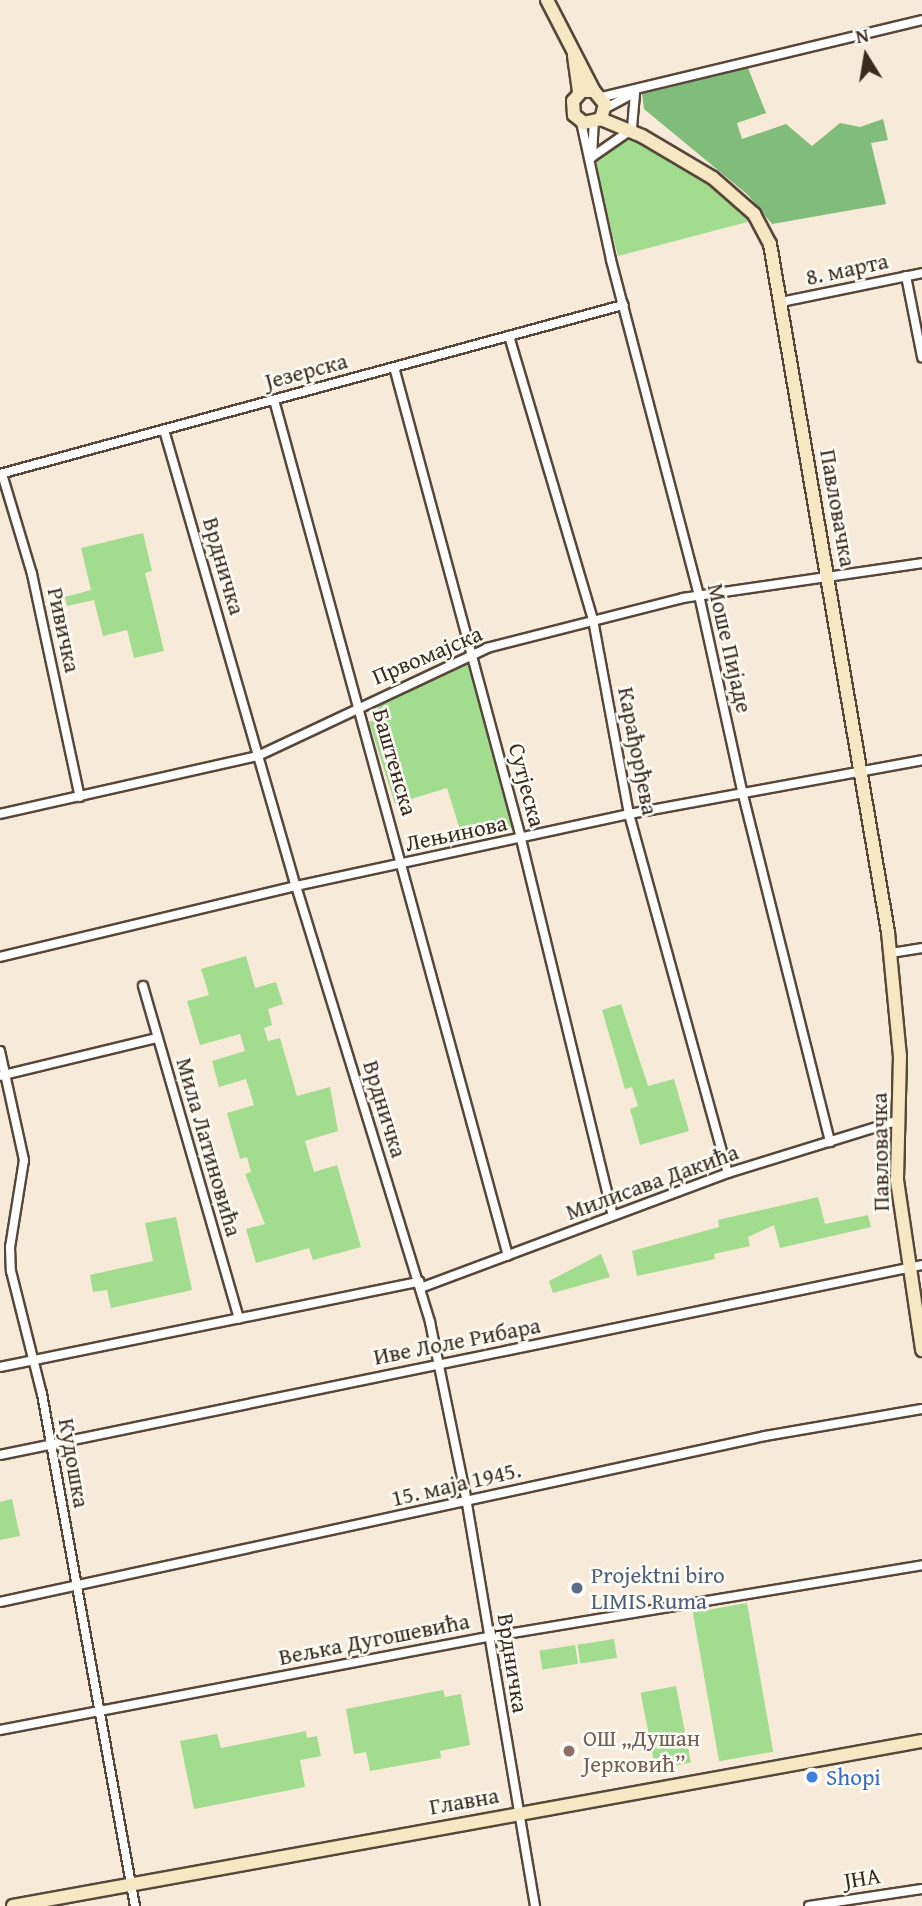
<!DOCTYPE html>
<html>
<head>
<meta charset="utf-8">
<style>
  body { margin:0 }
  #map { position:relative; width:922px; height:1906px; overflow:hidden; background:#f8ead8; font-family:"Gentium Book Plus",serif }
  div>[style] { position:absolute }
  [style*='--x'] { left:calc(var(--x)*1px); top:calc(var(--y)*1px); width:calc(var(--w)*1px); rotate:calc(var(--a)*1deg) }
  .green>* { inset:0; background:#a1dc8f; transform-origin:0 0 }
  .forest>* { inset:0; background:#80bc7a }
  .roads { filter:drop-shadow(2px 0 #57473a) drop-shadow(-2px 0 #57473a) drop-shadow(0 2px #57473a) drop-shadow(0 -2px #57473a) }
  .street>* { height:8px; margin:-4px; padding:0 4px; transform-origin:4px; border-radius:4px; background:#fff }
  .secondary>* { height:12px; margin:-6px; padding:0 6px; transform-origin:6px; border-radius:6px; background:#f7e8c3 }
  .dots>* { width:19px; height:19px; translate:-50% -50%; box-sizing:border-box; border:4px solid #fdfcf7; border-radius:50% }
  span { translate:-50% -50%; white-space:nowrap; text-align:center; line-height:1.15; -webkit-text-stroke:5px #fdfcf7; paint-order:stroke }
  .street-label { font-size:23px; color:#3b2a1e }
  .service-label { font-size:23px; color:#4e5e75 }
  .left { translate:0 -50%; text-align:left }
  .education-label { font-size:23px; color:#785e54 }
  .shop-label { font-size:23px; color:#366cbe }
  .north { position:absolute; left:831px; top:21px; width:70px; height:70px; -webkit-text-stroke:5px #fdfcf7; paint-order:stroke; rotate:349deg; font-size:19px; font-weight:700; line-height:28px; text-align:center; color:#3b2a1e }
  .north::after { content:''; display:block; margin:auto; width:24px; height:32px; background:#3b2a1e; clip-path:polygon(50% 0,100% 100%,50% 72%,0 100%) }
</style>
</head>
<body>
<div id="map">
  <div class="green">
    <i style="clip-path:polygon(621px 139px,644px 141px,685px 164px,751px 221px,618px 256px,595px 168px,599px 156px)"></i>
    <i style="clip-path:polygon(143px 533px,152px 571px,145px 573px,164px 651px,134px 658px,127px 630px,103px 636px,94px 600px,67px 606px,65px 597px,91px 590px,81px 548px)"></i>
    <i style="clip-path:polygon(467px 658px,515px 828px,463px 839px,447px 788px,395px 804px,369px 722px,381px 718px,376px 701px)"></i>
    <i style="clip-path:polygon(246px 956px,255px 988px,276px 982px,283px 1004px,268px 1009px,272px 1025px,264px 1028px,268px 1041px,280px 1038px,297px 1096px,330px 1087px,338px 1131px,305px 1141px,314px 1172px,337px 1165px,361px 1247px,313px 1260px,309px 1248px,256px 1263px,246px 1229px,265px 1224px,245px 1174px,251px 1172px,247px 1157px,240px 1159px,227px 1113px,254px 1105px,246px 1079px,219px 1087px,212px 1061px,245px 1051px,240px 1034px,200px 1045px,187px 1001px,209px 995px,201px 969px)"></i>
    <i style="clip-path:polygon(621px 1004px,648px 1086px,674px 1079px,689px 1131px,640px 1145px,630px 1109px,638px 1106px,632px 1087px,625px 1089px,602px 1010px)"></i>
    <i style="clip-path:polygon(818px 1197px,825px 1224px,868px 1215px,871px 1227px,780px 1248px,774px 1225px,748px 1237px,750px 1246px,714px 1254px,715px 1259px,637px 1276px,632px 1251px,719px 1227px,718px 1220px)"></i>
    <i style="clip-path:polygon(176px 1217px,192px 1290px,111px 1308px,107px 1290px,93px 1292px,90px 1275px,153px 1261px,145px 1223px)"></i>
    <i style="clip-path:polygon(601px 1254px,610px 1277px,553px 1293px,549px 1281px)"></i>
    <i style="clip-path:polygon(12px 1499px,20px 1536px,0 1540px,0 1502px)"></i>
    <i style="left:747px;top:1603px;width:151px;height:55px;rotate:80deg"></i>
    <i style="left:614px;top:1639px;width:19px;height:37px;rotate:81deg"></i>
    <i style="left:575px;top:1645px;width:19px;height:36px;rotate:81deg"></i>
    <i style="left:676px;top:1686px;width:78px;height:36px;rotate:79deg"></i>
    <i style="clip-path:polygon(443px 1690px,445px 1697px,461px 1694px,470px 1745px,440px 1751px,441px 1758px,370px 1771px,366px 1752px,354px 1754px,346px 1709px)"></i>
    <i style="clip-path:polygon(306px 1731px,307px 1738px,317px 1736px,321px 1756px,300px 1760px,305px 1787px,194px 1809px,180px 1741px,217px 1734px,221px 1748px)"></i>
  </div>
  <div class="forest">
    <i style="clip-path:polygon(748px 68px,766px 113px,737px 123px,742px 139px,786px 124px,812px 146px,840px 123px,860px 127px,883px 119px,888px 140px,871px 143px,886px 204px,772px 224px,748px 195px,644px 109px,642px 94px)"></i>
  </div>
  <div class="roads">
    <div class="street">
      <i style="--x:602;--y:97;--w:329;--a:-13.5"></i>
      <i style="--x:606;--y:108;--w:32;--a:-28"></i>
      <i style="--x:581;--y:122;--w:141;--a:77.7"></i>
      <i style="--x:611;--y:260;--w:346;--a:75.3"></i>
      <i style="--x:699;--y:595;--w:201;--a:77.6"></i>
      <i style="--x:742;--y:791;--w:362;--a:75.9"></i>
      <i style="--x:632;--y:128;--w:35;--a:-85"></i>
      <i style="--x:592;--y:157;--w:44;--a:-34.8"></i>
      <i style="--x:592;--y:157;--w:34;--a:-87"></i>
      <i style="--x:906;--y:276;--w:83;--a:78.8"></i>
      <i style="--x:781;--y:302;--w:144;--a:-11.6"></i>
      <i style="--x:509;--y:336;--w:296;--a:73.5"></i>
      <i style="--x:593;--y:620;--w:197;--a:79.5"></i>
      <i style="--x:629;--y:814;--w:372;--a:74.6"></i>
      <i style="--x:394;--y:367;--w:489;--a:74.9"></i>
      <i style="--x:521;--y:839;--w:387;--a:76.3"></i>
      <i style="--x:274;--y:400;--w:887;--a:74.71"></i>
      <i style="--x:164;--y:430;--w:475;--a:73.9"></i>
      <i style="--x:296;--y:886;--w:456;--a:72.9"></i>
      <i style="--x:430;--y:1322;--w:174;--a:78.4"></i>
      <i style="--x:465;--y:1492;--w:420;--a:80.4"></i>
      <i style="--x:0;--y:474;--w:646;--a:-15.18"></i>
      <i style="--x:2;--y:474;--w:104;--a:73.3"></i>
      <i style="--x:32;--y:574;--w:228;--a:77.9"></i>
      <i style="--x:0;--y:814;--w:264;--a:-12.7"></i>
      <i style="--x:258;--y:756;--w:253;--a:-25.2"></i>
      <i style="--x:487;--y:648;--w:202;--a:-14.3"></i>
      <i style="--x:683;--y:598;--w:242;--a:-8.3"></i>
      <i style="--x:891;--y:953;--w:31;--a:-9"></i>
      <i style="--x:0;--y:957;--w:304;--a:-13.5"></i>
      <i style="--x:296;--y:886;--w:341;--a:-12.2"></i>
      <i style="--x:629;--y:814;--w:298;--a:-10.4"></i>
      <i style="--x:143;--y:986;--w:346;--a:73.9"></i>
      <i style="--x:0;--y:1051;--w:112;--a:77.6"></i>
      <i style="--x:24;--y:1160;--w:88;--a:99.1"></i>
      <i style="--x:10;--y:1247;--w:24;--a:88"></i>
      <i style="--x:11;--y:1271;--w:127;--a:75.9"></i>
      <i style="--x:42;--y:1394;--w:520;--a:79.71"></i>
      <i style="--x:0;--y:1076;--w:162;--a:-13.6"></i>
      <i style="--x:420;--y:1288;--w:329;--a:-20.5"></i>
      <i style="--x:728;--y:1173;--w:179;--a:-17.2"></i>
      <i style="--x:0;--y:1367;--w:428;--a:-11.5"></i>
      <i style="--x:0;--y:1455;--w:941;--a:-11.64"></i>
      <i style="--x:0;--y:1602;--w:783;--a:-12.24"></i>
      <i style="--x:765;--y:1436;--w:159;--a:-9.8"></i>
      <i style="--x:0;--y:1730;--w:498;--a:-10.8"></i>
      <i style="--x:489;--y:1637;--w:439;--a:-9.4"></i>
      <i style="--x:809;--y:1906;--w:114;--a:-8.6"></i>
    </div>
    <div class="secondary">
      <i style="--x:547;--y:0;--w:102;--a:62.7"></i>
      <i style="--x:594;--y:91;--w:17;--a:50"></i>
      <i style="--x:605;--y:104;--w:16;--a:105"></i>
      <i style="--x:601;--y:119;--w:17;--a:167"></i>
      <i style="--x:584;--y:123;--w:13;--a:-141"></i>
      <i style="--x:574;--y:115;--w:14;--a:-94"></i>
      <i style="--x:573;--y:101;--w:13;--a:-48"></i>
      <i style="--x:582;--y:91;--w:12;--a:0"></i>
      <i style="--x:574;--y:56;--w:37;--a:82"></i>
      <i style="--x:601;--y:119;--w:44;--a:22.5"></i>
      <i style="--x:642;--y:136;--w:82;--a:30.6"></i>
      <i style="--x:713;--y:178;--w:55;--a:41.3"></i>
      <i style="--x:754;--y:214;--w:34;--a:62"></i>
      <i style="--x:770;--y:244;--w:698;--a:80.27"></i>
      <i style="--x:888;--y:932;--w:125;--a:84.5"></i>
      <i style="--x:900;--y:1056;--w:124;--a:91.4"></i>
      <i style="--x:897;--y:1180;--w:172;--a:81.6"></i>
      <i style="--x:13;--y:1906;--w:924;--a:-10.29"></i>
    </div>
  </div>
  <div class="dots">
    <i style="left:577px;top:1588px;background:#5c6f8a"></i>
    <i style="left:569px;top:1751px;background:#8d6e63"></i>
    <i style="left:812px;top:1777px;background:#3f7fe0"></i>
  </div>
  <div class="street-label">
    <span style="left:847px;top:269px;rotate:-12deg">8. марта</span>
    <span style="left:306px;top:371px;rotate:-15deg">Језерска</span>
    <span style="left:838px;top:508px;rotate:80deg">Павловачка</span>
    <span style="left:224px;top:566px;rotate:74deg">Врдничка</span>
    <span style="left:64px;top:630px;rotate:78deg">Ривичка</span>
    <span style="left:730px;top:648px;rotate:77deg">Моше Пијаде</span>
    <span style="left:427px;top:655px;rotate:-23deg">Првомајска</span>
    <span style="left:638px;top:751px;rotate:79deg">Карађорђева</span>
    <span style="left:395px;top:762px;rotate:74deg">Баштенска</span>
    <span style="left:527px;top:785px;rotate:75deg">Сутјеска</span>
    <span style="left:456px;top:833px;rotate:-12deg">Лењинова</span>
    <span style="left:385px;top:1109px;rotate:73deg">Врдничка</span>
    <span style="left:209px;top:1147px;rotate:74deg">Мила Латиновића</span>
    <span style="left:880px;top:1152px;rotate:-91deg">Павловачка</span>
    <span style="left:652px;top:1182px;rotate:-20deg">Милисава Дакића</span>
    <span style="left:457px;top:1341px;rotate:-11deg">Иве Лоле Рибара</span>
    <span style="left:74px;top:1463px;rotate:80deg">Кудошка</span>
    <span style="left:456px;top:1484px;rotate:-13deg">15. маја 1945.</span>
    <span style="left:374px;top:1639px;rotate:-11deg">Вељка Дугошевића</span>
    <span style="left:513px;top:1663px;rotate:81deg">Врдничка</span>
    <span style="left:464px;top:1801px;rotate:-10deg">Главна</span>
    <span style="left:862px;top:1878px;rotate:-9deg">ЈНА</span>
  </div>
  <div class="service-label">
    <span class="left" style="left:591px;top:1588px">Projektni biro<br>LIMIS Ruma</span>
  </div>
  <div class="education-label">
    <span class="left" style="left:583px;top:1751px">ОШ „Душан<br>Јерковић”</span>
  </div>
  <div class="shop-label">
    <span class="left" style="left:826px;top:1777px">Shopi</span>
  </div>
  <div class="north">N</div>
</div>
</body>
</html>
